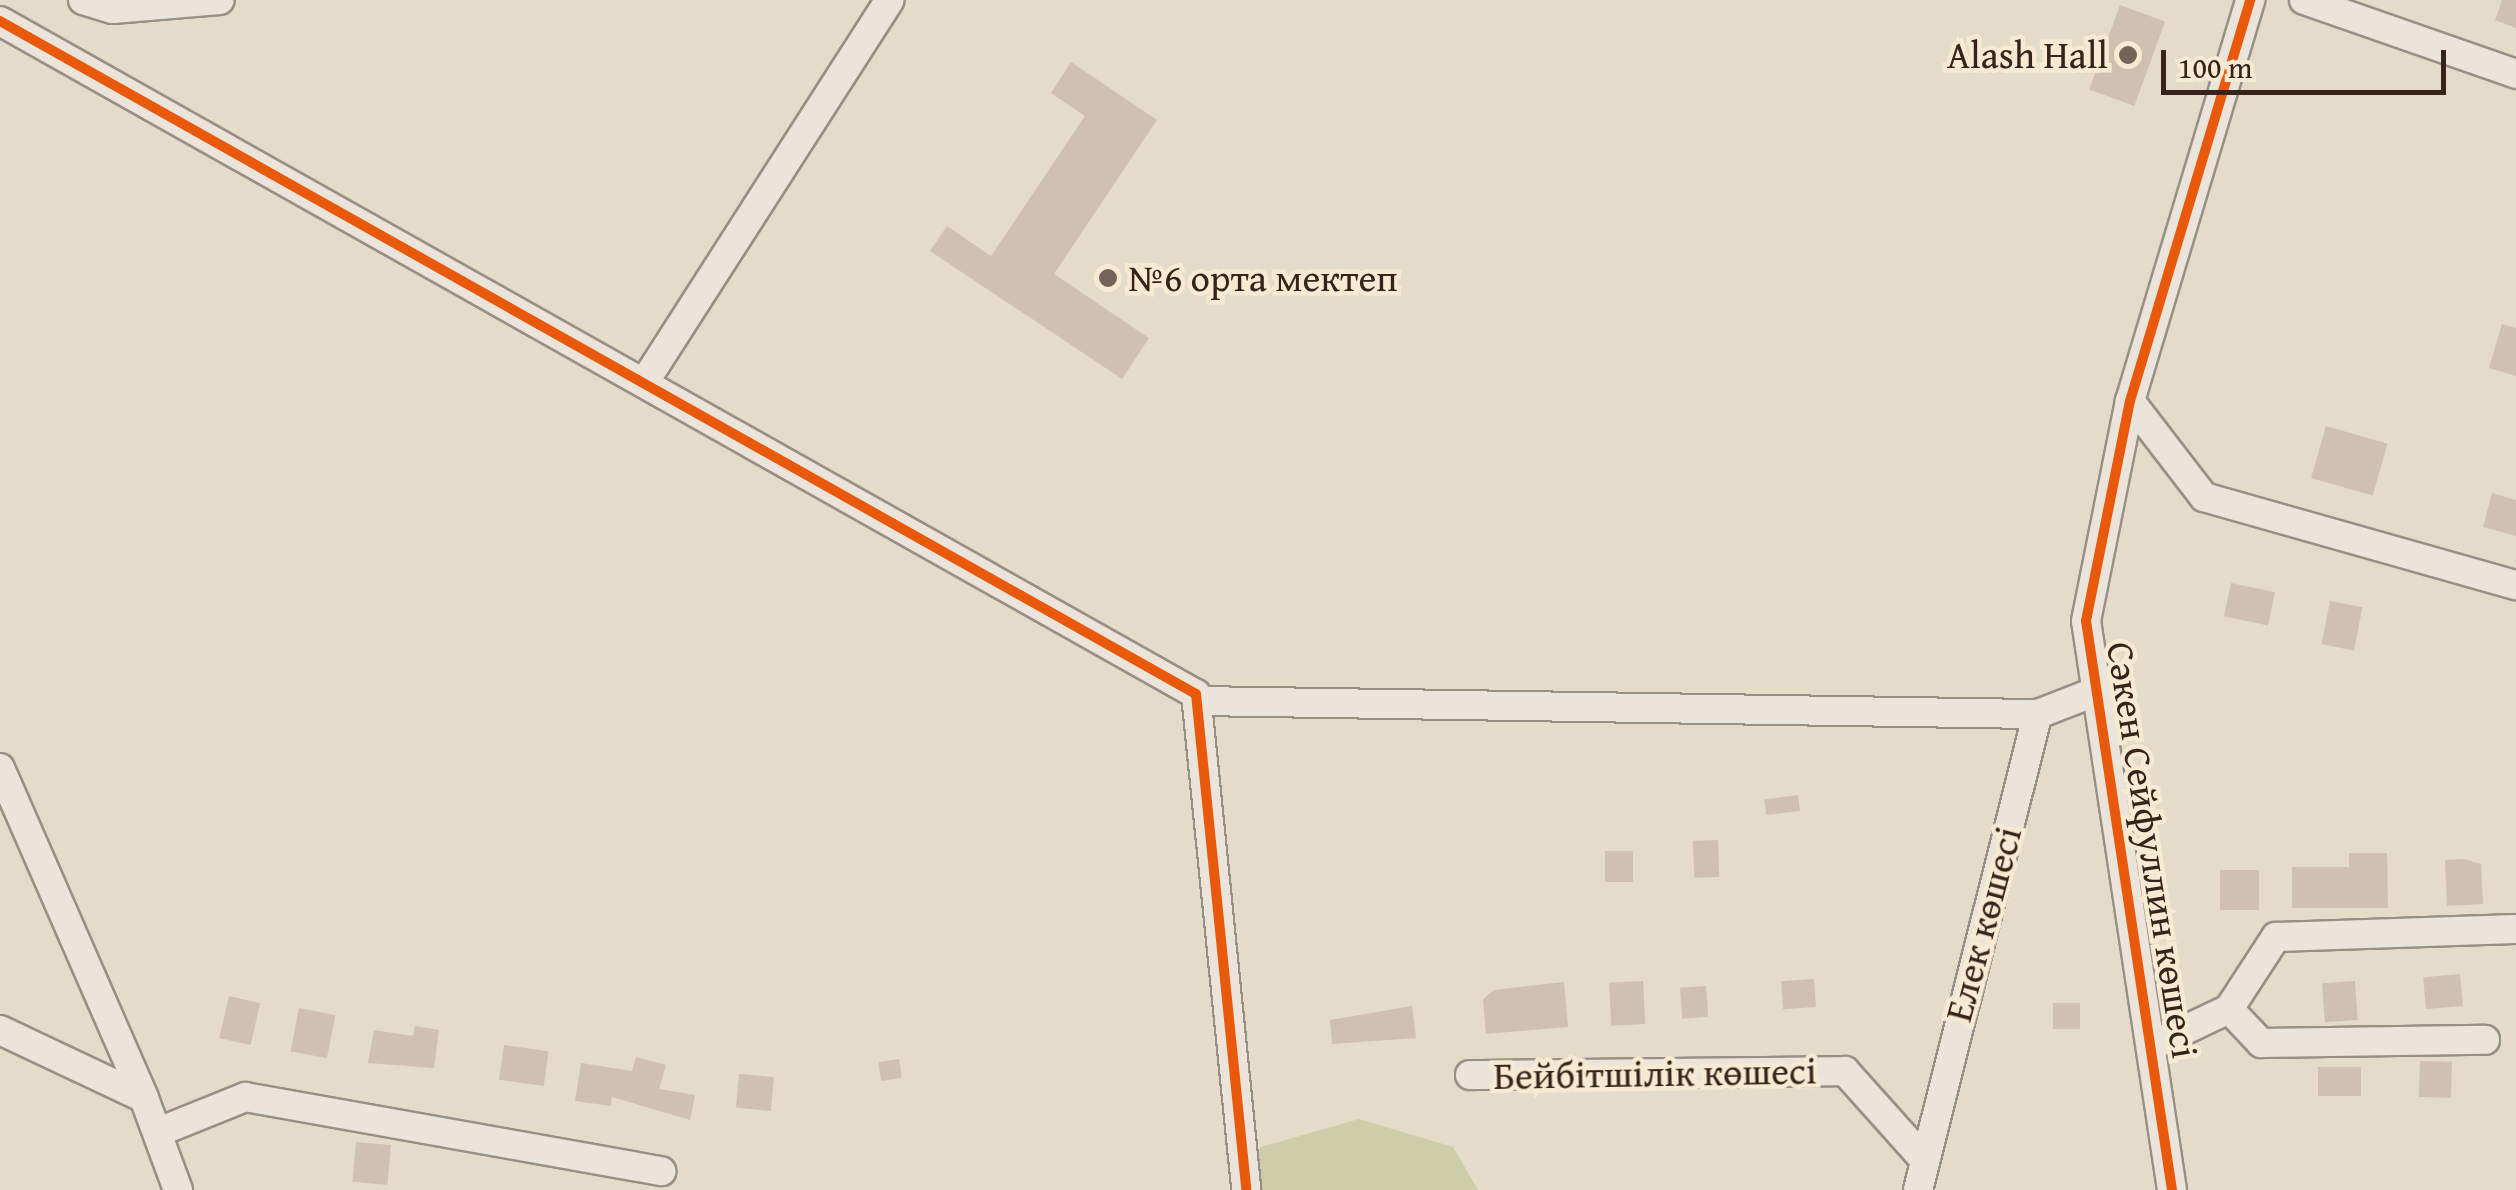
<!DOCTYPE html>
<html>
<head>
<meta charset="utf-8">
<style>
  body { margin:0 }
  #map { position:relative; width:2516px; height:1190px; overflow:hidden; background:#e4dbc8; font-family:"Gentium Book Plus",serif }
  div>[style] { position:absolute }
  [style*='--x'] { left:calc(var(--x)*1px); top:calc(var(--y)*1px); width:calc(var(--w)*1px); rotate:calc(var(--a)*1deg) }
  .green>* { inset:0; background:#cecda9 }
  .building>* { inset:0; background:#d0c0b0; transform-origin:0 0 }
  .roads { filter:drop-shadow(2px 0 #989085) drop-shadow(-2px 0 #989085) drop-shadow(0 2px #989085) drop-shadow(0 -2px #989085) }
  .minor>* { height:28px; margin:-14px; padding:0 14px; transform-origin:14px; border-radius:14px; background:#eae4db }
  .cycleway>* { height:10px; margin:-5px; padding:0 5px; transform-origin:5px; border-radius:5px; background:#e8590c }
  .dots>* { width:28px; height:28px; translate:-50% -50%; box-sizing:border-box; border:5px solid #f6ead3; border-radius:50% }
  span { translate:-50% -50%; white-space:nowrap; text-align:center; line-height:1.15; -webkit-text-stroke:9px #f6ead3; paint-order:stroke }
  .poi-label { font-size:38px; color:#36231b }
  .right { translate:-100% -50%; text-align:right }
  .left { translate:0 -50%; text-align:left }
  .street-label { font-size:38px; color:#36231b }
  .scale { position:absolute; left:2161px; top:50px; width:285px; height:45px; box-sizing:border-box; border:5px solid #36231b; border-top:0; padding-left:12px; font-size:30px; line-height:35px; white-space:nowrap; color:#36231b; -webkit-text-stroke:8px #f6ead3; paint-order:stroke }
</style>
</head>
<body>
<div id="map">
  <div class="green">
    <i style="clip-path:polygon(1359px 1119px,1453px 1147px,1478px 1190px,1230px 1190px,1261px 1147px)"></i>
  </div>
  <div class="building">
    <i style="clip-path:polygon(2502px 0,2516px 0,2516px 28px,2495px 20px)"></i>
    <i style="left:2120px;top:5px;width:48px;height:90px;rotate:20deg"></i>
    <i style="clip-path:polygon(1071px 62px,1157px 120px,1054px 274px,1149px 338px,1122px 379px,930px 251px,947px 226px,991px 256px,1085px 116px,1051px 93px)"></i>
    <i style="clip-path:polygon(2502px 324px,2516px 328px,2516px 376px,2489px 368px)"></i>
    <i style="left:2326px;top:426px;width:64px;height:54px;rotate:16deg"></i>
    <i style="clip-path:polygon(2492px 493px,2516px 500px,2516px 536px,2483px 527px)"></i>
    <i style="left:2231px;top:583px;width:45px;height:34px;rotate:12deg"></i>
    <i style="left:2330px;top:601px;width:33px;height:44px;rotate:11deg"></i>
    <i style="left:1798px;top:795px;width:16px;height:34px;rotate:83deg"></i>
    <i style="left:1718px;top:840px;width:37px;height:25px;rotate:88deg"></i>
    <i style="left:1633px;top:851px;width:31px;height:28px;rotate:90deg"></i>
    <i style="clip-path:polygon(2349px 853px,2387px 853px,2388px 908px,2292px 908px,2292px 867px,2349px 867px)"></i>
    <i style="clip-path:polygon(2464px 859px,2481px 864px,2483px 904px,2447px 906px,2445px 860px)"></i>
    <i style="left:2259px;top:870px;width:40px;height:39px;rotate:90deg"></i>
    <i style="left:2460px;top:974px;width:32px;height:37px;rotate:85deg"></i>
    <i style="left:1814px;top:979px;width:28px;height:33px;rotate:86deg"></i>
    <i style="left:1643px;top:981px;width:43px;height:34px;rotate:87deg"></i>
    <i style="left:2355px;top:981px;width:39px;height:33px;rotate:86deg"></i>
    <i style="clip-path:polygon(1564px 982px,1568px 1027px,1486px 1034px,1483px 999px,1494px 990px)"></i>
    <i style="left:1706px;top:986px;width:31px;height:26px;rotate:86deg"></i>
    <i style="left:229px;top:996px;width:32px;height:43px;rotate:13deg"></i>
    <i style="left:2053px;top:1003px;width:27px;height:26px"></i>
    <i style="clip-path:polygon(1412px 1006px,1416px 1038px,1332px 1044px,1330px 1020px)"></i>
    <i style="left:299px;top:1008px;width:37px;height:44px;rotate:11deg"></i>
    <i style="clip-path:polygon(415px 1026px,439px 1030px,434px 1068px,368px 1063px,374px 1030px,413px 1036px)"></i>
    <i style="left:504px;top:1045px;width:45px;height:35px;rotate:8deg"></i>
    <i style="clip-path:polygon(636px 1057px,666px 1065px,659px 1089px,695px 1095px,690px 1120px,612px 1097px,611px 1106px,575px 1101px,581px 1063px,632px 1071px)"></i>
    <i style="left:899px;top:1059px;width:19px;height:21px;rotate:81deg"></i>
    <i style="left:2420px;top:1061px;width:32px;height:36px;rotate:2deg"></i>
    <i style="left:2318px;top:1067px;width:43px;height:29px"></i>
    <i style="left:739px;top:1074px;width:35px;height:34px;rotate:5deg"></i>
    <i style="left:356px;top:1142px;width:35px;height:40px;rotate:5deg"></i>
  </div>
  <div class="roads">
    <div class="minor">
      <i style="--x:83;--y:0;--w:31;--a:17"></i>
      <i style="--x:113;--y:9;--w:107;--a:-4.8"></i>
      <i style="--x:2304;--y:0;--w:225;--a:19.2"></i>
      <i style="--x:0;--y:21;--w:1372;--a:29.37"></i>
      <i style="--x:1196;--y:694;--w:499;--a:84.2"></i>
      <i style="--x:647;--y:378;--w:449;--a:-57.3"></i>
      <i style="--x:2130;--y:401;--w:121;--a:52.4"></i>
      <i style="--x:2204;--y:497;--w:324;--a:15.8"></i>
      <i style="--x:1197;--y:701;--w:841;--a:0.89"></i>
      <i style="--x:0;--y:768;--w:360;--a:66.4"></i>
      <i style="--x:2229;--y:1009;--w:47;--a:46.7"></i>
      <i style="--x:2261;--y:1043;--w:224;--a:-0.8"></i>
      <i style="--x:0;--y:1030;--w:159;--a:25.3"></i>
      <i style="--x:144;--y:1098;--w:98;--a:69.7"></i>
      <i style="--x:2151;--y:1046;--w:86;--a:-25.4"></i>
      <i style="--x:2229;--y:1009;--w:86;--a:-56.9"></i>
      <i style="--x:2276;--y:937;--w:240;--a:-1.9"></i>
      <i style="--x:1470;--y:1075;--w:375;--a:-0.6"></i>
      <i style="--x:1845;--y:1071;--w:115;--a:48.2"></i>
      <i style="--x:161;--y:1131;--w:91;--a:-22"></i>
      <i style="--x:245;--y:1097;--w:423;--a:10.1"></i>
      <i style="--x:1918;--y:1190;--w:491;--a:-75.9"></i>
      <i style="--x:2038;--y:714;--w:58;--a:-21.3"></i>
      <i style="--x:2172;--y:1190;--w:575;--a:-98.59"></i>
      <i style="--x:2086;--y:621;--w:224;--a:-78.7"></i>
      <i style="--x:2130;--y:401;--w:419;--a:-73.3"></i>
    </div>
  </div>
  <div class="cycleway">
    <i style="--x:0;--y:21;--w:1372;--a:29.37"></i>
    <i style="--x:1196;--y:694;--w:499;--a:84.2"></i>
    <i style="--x:2172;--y:1190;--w:575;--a:-98.59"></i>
    <i style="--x:2086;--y:621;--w:224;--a:-78.7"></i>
    <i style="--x:2130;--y:401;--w:419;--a:-73.3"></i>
  </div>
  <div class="dots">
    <i style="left:2128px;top:55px;background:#736358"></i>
    <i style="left:1108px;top:278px;background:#736358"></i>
  </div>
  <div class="poi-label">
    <span class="right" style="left:2108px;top:55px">Alash Hall</span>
    <span class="left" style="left:1128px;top:278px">№6 орта мектеп</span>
  </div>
  <div class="street-label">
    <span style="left:2153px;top:850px;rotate:81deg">Сәкен Сейфуллин көшесі</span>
    <span style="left:1983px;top:924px;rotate:-75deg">Елек көшесі</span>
    <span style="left:1655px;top:1073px;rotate:-1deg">Бейбітшілік көшесі</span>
  </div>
  <div class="scale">100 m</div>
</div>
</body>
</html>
